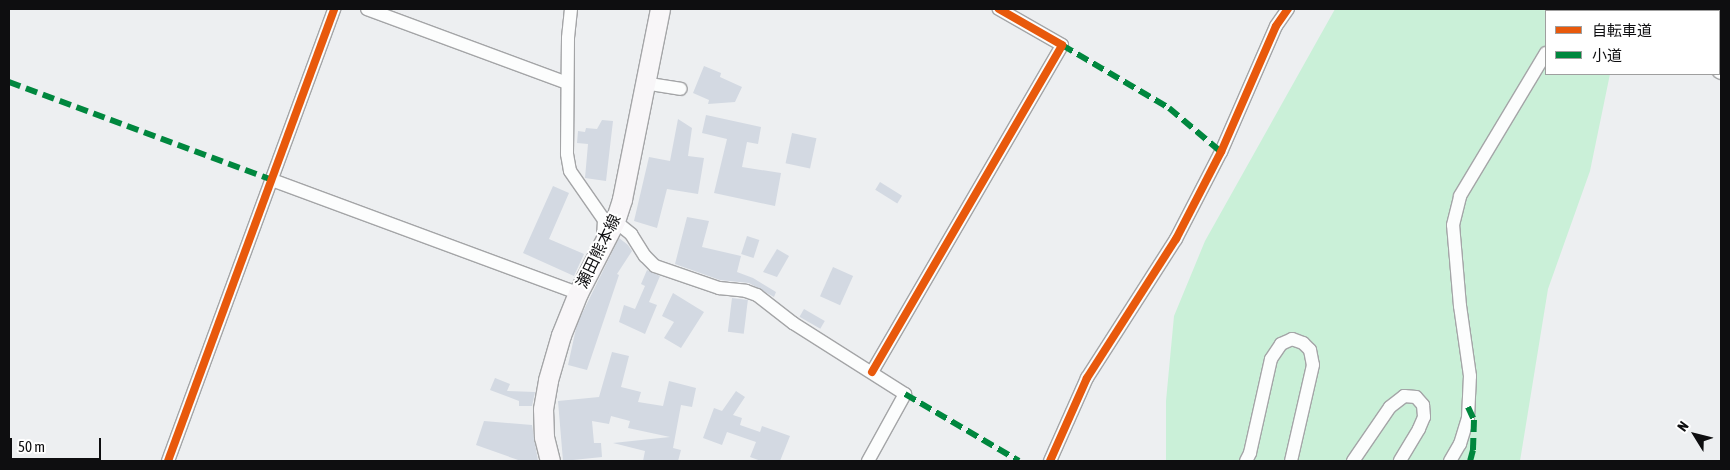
<!DOCTYPE html>
<html>
<head>
<meta charset="utf-8">
<style>
  body { margin:0 }
  #map { position:relative; width:1730px; height:470px; overflow:hidden; background:#edeff1; font-family:"Asap Condensed","Noto Sans JP",sans-serif }
  div>[style] { position:absolute }
  [style*='--x'] { left:calc(var(--x)*1px); top:calc(var(--y)*1px); width:calc(var(--w)*1px); rotate:calc(var(--a)*1deg) }
  .green>* { inset:0; background:#caf0d8 }
  .building>* { inset:0; background:#d3d9e2; transform-origin:0 0 }
  .roads { filter:drop-shadow(1px 0 #a4a5a7) drop-shadow(-1px 0 #a4a5a7) drop-shadow(0 1px #a4a5a7) drop-shadow(0 -1px #a4a5a7) }
  .minor>* { height:12px; margin:-6px; padding:0 6px; transform-origin:6px; border-radius:6px; background:#fcfdfd }
  .secondary>* { height:19px; margin:-9.5px; padding:0 9.5px; transform-origin:9.5px; border-radius:9.5px; background:#f8f6f8 }
  .quiet>* { height:6px; margin-top:-3px; transform-origin:0; background:repeating-linear-gradient(90deg,#00873e 0 12px,transparent 0 18px) }
  .cycleway>* { height:8px; margin:-4px; padding:0 4px; transform-origin:4px; border-radius:4px; background:#e8590c }
  span { translate:-50% -50%; white-space:nowrap; text-align:center; line-height:1.15; -webkit-text-stroke:4px #fff; paint-order:stroke }
  .street-label { font-size:16px; color:#0e0e10 }
  .frame { position:absolute; inset:0; border:10px solid #0e0e10; pointer-events:none }
  .legend { position:absolute; left:1545px; top:10px; width:175px; height:65px; box-sizing:border-box; background:#fff; border:1px solid #9f9f9f; margin:0; padding:6px 9px; list-style:none; font-size:15px; color:#0e0e10 }
  .legend li { display:flex; align-items:center; gap:10px; height:25px }
  .legend b { width:25px; border:1px solid #9f9f9f }
  .north { position:absolute; left:1670px; top:410px; width:50px; height:50px; -webkit-text-stroke:4px #fff; paint-order:stroke; rotate:306deg; font-size:14px; font-weight:700; line-height:20px; text-align:center; color:#0e0e10 }
  .north::after { content:''; display:block; margin:auto; width:18px; height:22px; background:#0e0e10; clip-path:polygon(50% 0,100% 100%,50% 72%,0 100%) }
  .scale { position:absolute; left:10px; top:438px; width:91px; height:22px; box-sizing:border-box; border:2px solid #0e0e10; border-top:0; padding-left:6px; font-size:15px; line-height:18px; white-space:nowrap; color:#0e0e10; -webkit-text-stroke:4px #fff; paint-order:stroke }
</style>
</head>
<body>
<div id="map">
  <div class="green">
    <i style="clip-path:polygon(1335px 9px,1639px 9px,1637px 11px,1546px 11px,1546px 74px,1610px 74px,1590px 171px,1548px 289px,1520px 461px,1166px 461px,1166px 401px,1174px 316px,1205px 241px)"></i>
  </div>
  <div class="building">
    <i style="clip-path:polygon(704px 66px,721px 73px,720px 77px,742px 87px,735px 102px,708px 104px,709px 100px,693px 93px)"></i>
    <i style="clip-path:polygon(706px 115px,761px 127px,758px 144px,747px 142px,742px 167px,781px 173px,775px 206px,714px 193px,727px 139px,702px 133px)"></i>
    <i style="clip-path:polygon(678px 119px,692px 128px,688px 156px,704px 158px,698px 194px,667px 189px,657px 228px,634px 221px,649px 157px,670px 161px)"></i>
    <i style="clip-path:polygon(602px 120px,613px 121px,606px 181px,585px 178px,588px 144px,577px 143px,578px 131px,585px 132px,586px 128px,597px 129px)"></i>
    <i style="left:792px;top:133px;width:25px;height:31px;rotate:12deg"></i>
    <i style="left:880px;top:182px;width:26px;height:9px;rotate:32deg"></i>
    <i style="clip-path:polygon(553px 186px,569px 193px,549px 239px,584px 254px,574px 276px,523px 253px)"></i>
    <i style="clip-path:polygon(687px 217px,709px 221px,702px 247px,741px 256px,737px 272px,753px 278px,776px 292px,774px 297px,749px 283px,720px 280px,675px 264px)"></i>
    <i style="left:747px;top:236px;width:13px;height:19px;rotate:18deg"></i>
    <i style="clip-path:polygon(619px 238px,628px 245px,632px 251px,617px 274px,619px 275px,587px 370px,568px 365px,577px 324px)"></i>
    <i style="clip-path:polygon(777px 249px,789px 256px,777px 277px,763px 272px)"></i>
    <i style="left:833px;top:267px;width:22px;height:32px;rotate:24deg"></i>
    <i style="clip-path:polygon(647px 270px,660px 276px,649px 302px,657px 305px,645px 334px,619px 322px,624px 305px,635px 309px,645px 286px,641px 284px)"></i>
    <i style="clip-path:polygon(673px 293px,704px 312px,681px 348px,664px 338px,674px 322px,662px 316px)"></i>
    <i style="left:732px;top:298px;width:16px;height:34px;rotate:7deg"></i>
    <i style="left:804px;top:309px;width:24px;height:9px;rotate:30deg"></i>
    <i style="clip-path:polygon(612px 352px,629px 356px,621px 387px,641px 392px,638px 402px,663px 406px,669px 381px,696px 388px,692px 407px,681px 405px,673px 448px,681px 450px,678px 461px,643px 461px,645px 451px,613px 443px,670px 437px,628px 428px,630px 421px,611px 416px,609px 424px,592px 421px,594px 443px,601px 443px,602px 457px,563px 461px,558px 401px,599px 397px)"></i>
    <i style="clip-path:polygon(495px 378px,510px 384px,507px 391px,535px 392px,532px 406px,519px 406px,519px 401px,490px 390px)"></i>
    <i style="clip-path:polygon(736px 391px,745px 397px,733px 415px,742px 418px,740px 425px,760px 432px,762px 426px,790px 436px,780px 461px,761px 461px,750px 457px,756px 442px,727px 432px,722px 445px,703px 438px,714px 408px,722px 411px)"></i>
    <i style="clip-path:polygon(484px 421px,532px 425px,538px 461px,521px 461px,476px 445px)"></i>
  </div>
  <div class="roads">
    <div class="minor">
      <i style="--x:367;--y:9;--w:213;--a:20.3"></i>
      <i style="--x:571;--y:9;--w:29;--a:96"></i>
      <i style="--x:568;--y:38;--w:116;--a:90.5"></i>
      <i style="--x:567;--y:154;--w:17;--a:80"></i>
      <i style="--x:570;--y:171;--w:60;--a:55.2"></i>
      <i style="--x:604;--y:220;--w:20;--a:93"></i>
      <i style="--x:1570;--y:11;--w:2;--a:-63"></i>
      <i style="--x:1674;--y:11;--w:2;--a:-90"></i>
      <i style="--x:1719;--y:72;--w:2;--a:27"></i>
      <i style="--x:644;--y:83;--w:37;--a:9"></i>
      <i style="--x:272;--y:180;--w:326;--a:20.3"></i>
      <i style="--x:615;--y:221;--w:21;--a:39"></i>
      <i style="--x:631;--y:234;--w:26;--a:58"></i>
      <i style="--x:645;--y:256;--w:14;--a:45"></i>
      <i style="--x:655;--y:266;--w:68;--a:19"></i>
      <i style="--x:719;--y:288;--w:27;--a:6"></i>
      <i style="--x:746;--y:291;--w:12;--a:20"></i>
      <i style="--x:757;--y:295;--w:46;--a:37.9"></i>
      <i style="--x:793;--y:323;--w:133;--a:32.4"></i>
      <i style="--x:905;--y:394;--w:77;--a:118.9"></i>
      <i style="--x:872;--y:372;--w:378;--a:-59.8"></i>
      <i style="--x:1062;--y:45;--w:73;--a:-150.3"></i>
      <i style="--x:168;--y:461;--w:482;--a:-69.8"></i>
      <i style="--x:1050;--y:461;--w:91;--a:-66"></i>
      <i style="--x:1087;--y:378;--w:165;--a:-57.4"></i>
      <i style="--x:1176;--y:239;--w:98;--a:-62.7"></i>
      <i style="--x:1221;--y:152;--w:137;--a:-66.4"></i>
      <i style="--x:1276;--y:26;--w:21;--a:-55"></i>
      <i style="--x:1246;--y:461;--w:9;--a:-63"></i>
      <i style="--x:1250;--y:453;--w:96;--a:-77.4"></i>
      <i style="--x:1271;--y:359;--w:18;--a:-56"></i>
      <i style="--x:1281;--y:344;--w:12;--a:-24"></i>
      <i style="--x:1292;--y:339;--w:12;--a:20"></i>
      <i style="--x:1303;--y:343;--w:10;--a:45"></i>
      <i style="--x:1310;--y:350;--w:15;--a:79"></i>
      <i style="--x:1313;--y:365;--w:98;--a:102.9"></i>
      <i style="--x:1353;--y:461;--w:65;--a:-55.6"></i>
      <i style="--x:1390;--y:407;--w:18;--a:-38"></i>
      <i style="--x:1404;--y:396;--w:12;--a:5"></i>
      <i style="--x:1416;--y:397;--w:11;--a:49"></i>
      <i style="--x:1423;--y:405;--w:12;--a:85"></i>
      <i style="--x:1424;--y:417;--w:13;--a:113"></i>
      <i style="--x:1419;--y:429;--w:37;--a:121"></i>
      <i style="--x:1450;--y:461;--w:20;--a:-60"></i>
      <i style="--x:1460;--y:444;--w:27;--a:-73"></i>
      <i style="--x:1468;--y:418;--w:42;--a:-87.3"></i>
      <i style="--x:1470;--y:376;--w:71;--a:-98.1"></i>
      <i style="--x:1460;--y:306;--w:81;--a:-94.9"></i>
      <i style="--x:1453;--y:225;--w:30;--a:-76"></i>
      <i style="--x:1460;--y:196;--w:167;--a:-59"></i>
    </div>
    <div class="secondary">
      <i style="--x:550;--y:461;--w:25;--a:-104"></i>
      <i style="--x:544;--y:437;--w:28;--a:-92"></i>
      <i style="--x:543;--y:409;--w:29;--a:-80"></i>
      <i style="--x:548;--y:380;--w:47;--a:-73.9"></i>
      <i style="--x:561;--y:335;--w:45;--a:-68"></i>
      <i style="--x:578;--y:293;--w:81;--a:-62.8"></i>
      <i style="--x:615;--y:221;--w:23;--a:-72"></i>
      <i style="--x:622;--y:199;--w:194;--a:-78.7"></i>
    </div>
  </div>
  <div class="quiet">
    <i style="--x:1062;--y:45;--w:124;--a:30.5"></i>
    <i style="--x:1169;--y:108;--w:68;--a:40.2"></i>
    <i style="--x:9;--y:82;--w:281;--a:20.4"></i>
    <i style="--x:905;--y:394;--w:132;--a:30.4"></i>
    <i style="--x:1468;--y:407;--w:14;--a:65"></i>
    <i style="--x:1474;--y:420;--w:30;--a:92"></i>
    <i style="--x:1473;--y:450;--w:11;--a:105"></i>
  </div>
  <div class="cycleway">
    <i style="--x:872;--y:372;--w:378;--a:-59.8"></i>
    <i style="--x:1062;--y:45;--w:73;--a:-150.3"></i>
    <i style="--x:168;--y:461;--w:482;--a:-69.8"></i>
    <i style="--x:1050;--y:461;--w:91;--a:-66"></i>
    <i style="--x:1087;--y:378;--w:165;--a:-57.4"></i>
    <i style="--x:1176;--y:239;--w:98;--a:-62.7"></i>
    <i style="--x:1221;--y:152;--w:137;--a:-66.4"></i>
    <i style="--x:1276;--y:26;--w:21;--a:-55"></i>
  </div>
  <div class="street-label">
    <span style="left:598px;top:251px;rotate:-64deg">瀬田熊本線</span>
  </div>
  <div class="frame"></div>
  <ul class="legend">
  <li><b style="height:6px;background:#e8590c"></b>自転車道</li>
  <li><b style="height:6px;background:#00873e"></b>小道</li>
  </ul>
  <div class="north">N</div>
  <div class="scale">50 m</div>
</div>
</body>
</html>
